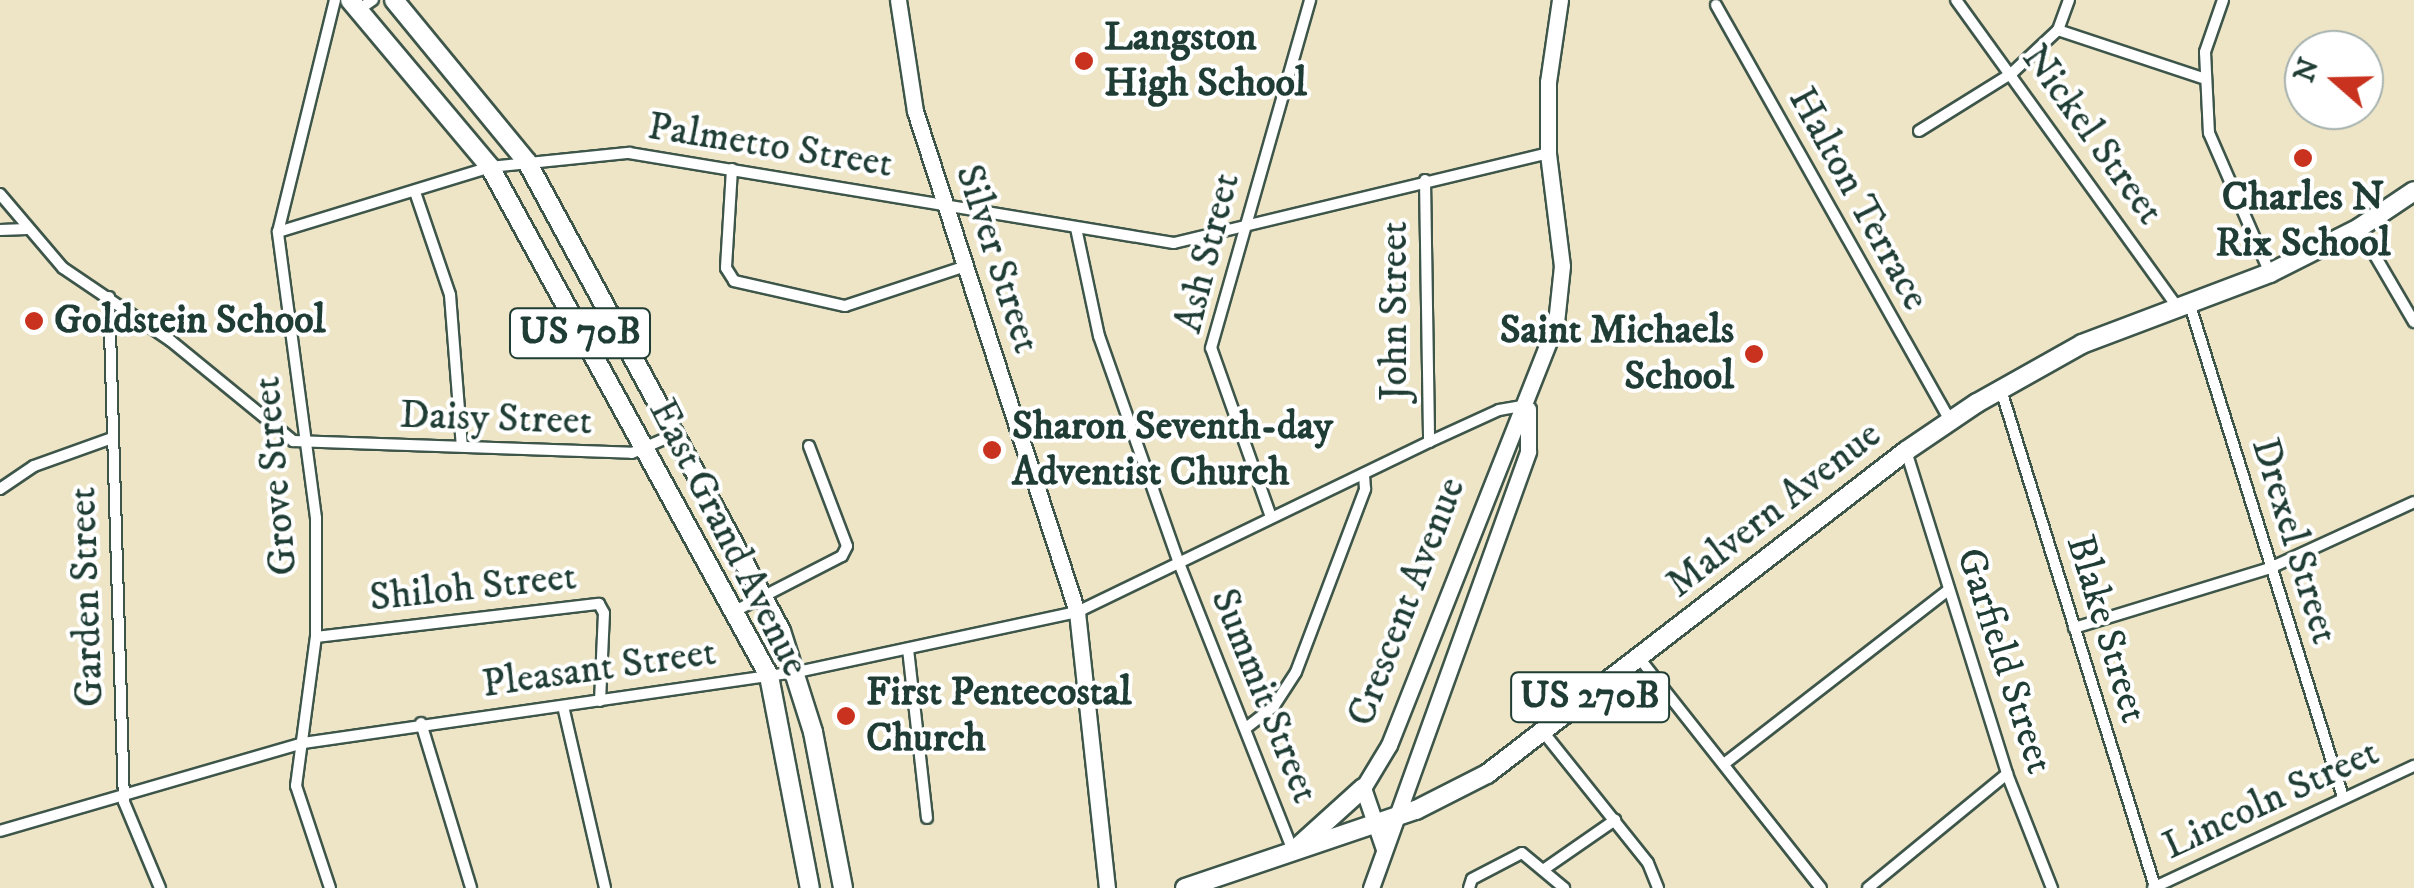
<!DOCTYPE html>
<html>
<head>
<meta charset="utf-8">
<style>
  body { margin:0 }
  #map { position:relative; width:2414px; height:888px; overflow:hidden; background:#eee5c7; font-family:"IM FELL DW Pica",serif }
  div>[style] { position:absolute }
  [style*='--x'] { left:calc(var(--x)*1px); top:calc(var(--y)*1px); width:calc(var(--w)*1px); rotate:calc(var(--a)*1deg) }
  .roads { filter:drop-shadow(2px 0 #3e564a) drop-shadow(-2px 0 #3e564a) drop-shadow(0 2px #3e564a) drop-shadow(0 -2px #3e564a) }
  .street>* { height:10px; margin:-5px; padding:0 5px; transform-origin:5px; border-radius:5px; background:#fff }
  .secondary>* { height:15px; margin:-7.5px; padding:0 7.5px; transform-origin:7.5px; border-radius:7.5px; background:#fff }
  .primary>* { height:18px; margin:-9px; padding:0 9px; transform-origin:9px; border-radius:9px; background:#fff }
  .dots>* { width:28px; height:28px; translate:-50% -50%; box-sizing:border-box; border:5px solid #fff; border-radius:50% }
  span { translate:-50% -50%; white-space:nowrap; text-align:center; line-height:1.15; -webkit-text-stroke:8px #fff; paint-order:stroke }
  .shield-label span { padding:2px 8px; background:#fff; border:2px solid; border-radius:8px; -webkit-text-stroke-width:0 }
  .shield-label { font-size:38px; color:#1f3d34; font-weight:700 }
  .poi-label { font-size:40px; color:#1f3d34; font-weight:700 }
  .left { translate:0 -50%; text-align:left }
  .right { translate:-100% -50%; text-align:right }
  .street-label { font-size:40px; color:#1f3d34 }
  .north { position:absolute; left:2284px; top:30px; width:100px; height:100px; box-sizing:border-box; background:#fff; border:2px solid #a5b1ae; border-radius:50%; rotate:290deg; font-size:28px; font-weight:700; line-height:40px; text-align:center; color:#1f3d34 }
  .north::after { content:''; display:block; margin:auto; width:35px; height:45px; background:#c8321e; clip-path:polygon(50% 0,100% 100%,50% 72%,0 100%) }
</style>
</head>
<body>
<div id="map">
  <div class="roads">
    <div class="street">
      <i style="--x:1956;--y:0;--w:377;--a:54.2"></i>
      <i style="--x:2223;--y:0;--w:55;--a:109.1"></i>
      <i style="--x:2205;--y:52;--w:81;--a:87.2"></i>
      <i style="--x:2209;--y:133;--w:153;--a:66.5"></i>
      <i style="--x:1716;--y:5;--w:477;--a:60.6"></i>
      <i style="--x:358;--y:10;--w:18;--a:-34"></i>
      <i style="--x:2058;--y:30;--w:152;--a:18.4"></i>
      <i style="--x:1919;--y:131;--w:110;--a:-31.9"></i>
      <i style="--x:2012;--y:73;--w:63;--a:-43.1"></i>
      <i style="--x:2058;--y:30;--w:32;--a:-70"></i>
      <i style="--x:732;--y:169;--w:99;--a:93.5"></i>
      <i style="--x:726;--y:268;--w:15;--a:58"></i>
      <i style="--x:734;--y:281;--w:114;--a:12.7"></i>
      <i style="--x:845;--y:306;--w:127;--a:-18.3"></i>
      <i style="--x:1425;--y:180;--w:262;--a:89.1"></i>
      <i style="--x:415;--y:192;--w:109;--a:71.2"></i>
      <i style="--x:450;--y:295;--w:151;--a:85.5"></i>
      <i style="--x:0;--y:194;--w:97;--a:49.6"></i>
      <i style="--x:63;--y:268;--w:130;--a:34.1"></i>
      <i style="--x:171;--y:341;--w:158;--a:39.3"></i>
      <i style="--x:293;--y:441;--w:339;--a:2"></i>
      <i style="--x:632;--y:453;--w:48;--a:-23.4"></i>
      <i style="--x:1076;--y:228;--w:110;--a:78"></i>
      <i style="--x:1099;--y:336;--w:241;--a:70.6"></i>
      <i style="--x:1179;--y:563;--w:310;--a:68.4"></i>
      <i style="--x:2359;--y:228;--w:109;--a:59.7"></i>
      <i style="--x:0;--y:230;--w:27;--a:-2"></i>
      <i style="--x:278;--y:232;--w:222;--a:-17"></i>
      <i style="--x:490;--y:167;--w:140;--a:-5.8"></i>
      <i style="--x:629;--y:153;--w:552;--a:9.38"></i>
      <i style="--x:1174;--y:243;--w:385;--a:-13.5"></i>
      <i style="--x:109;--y:297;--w:505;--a:88.3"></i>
      <i style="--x:124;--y:802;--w:93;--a:67.3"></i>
      <i style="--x:2189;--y:302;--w:518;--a:72.72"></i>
      <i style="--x:2001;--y:390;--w:520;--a:72.78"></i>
      <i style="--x:1906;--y:451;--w:338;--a:72.6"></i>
      <i style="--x:2007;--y:774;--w:123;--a:68.5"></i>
      <i style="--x:0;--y:489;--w:41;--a:-34.1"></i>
      <i style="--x:34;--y:466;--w:83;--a:-19.7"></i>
      <i style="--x:1271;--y:517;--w:179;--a:-109.5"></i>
      <i style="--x:1211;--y:348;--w:362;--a:-74.1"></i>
      <i style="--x:735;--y:611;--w:120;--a:-27.2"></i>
      <i style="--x:842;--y:556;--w:11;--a:-63"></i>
      <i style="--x:847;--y:546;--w:107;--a:-110.8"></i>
      <i style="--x:2074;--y:628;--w:205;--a:-17"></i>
      <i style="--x:2270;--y:568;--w:158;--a:-24.6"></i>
      <i style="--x:316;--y:637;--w:285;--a:-6.7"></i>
      <i style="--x:599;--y:604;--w:10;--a:61"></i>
      <i style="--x:604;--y:613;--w:88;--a:92.6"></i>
      <i style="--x:908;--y:649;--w:170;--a:83.6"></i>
      <i style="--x:1640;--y:659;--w:292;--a:51.7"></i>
      <i style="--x:563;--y:706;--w:187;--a:77"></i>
      <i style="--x:421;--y:723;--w:172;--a:73.1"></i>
      <i style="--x:1246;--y:728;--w:36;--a:-38"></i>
      <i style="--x:1274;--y:706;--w:40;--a:-57.1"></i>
      <i style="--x:1296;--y:672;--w:196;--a:-69.3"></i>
      <i style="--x:1365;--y:489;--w:15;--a:-94"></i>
      <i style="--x:1544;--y:733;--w:166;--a:51.3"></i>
      <i style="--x:1648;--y:863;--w:27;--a:68"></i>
      <i style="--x:1724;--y:764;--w:284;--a:-37.8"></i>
      <i style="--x:0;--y:831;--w:316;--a:-16.2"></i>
      <i style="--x:303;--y:743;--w:499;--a:-8.2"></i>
      <i style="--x:797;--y:672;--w:286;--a:-12.1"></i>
      <i style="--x:1077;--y:612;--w:391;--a:-25.8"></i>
      <i style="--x:1429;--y:442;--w:77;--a:-24.6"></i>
      <i style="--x:1499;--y:410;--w:28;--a:-10"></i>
      <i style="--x:1543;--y:870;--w:88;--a:-34.8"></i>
      <i style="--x:330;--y:888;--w:108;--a:-108.4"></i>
      <i style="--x:296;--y:786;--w:150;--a:-82.4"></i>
      <i style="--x:316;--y:637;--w:119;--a:-90"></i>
      <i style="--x:316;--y:518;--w:289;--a:-97.6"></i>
      <i style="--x:278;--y:232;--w:239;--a:-76.2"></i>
      <i style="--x:1469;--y:888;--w:9;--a:-72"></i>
      <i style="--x:1472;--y:879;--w:56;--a:-27.5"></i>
      <i style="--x:1522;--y:853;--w:55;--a:39.8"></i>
      <i style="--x:1868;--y:888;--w:180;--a:-39.4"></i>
      <i style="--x:2153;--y:888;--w:288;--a:-25.1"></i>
    </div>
    <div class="secondary">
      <i style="--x:898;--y:0;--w:112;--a:81.3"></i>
      <i style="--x:915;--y:111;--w:527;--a:72.08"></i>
      <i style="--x:1077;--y:612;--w:278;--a:83.8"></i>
      <i style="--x:1384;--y:849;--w:65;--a:-109"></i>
      <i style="--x:1363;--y:788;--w:50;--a:-58.8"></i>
      <i style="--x:1389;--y:745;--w:454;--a:-68.4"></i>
      <i style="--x:1556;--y:323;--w:57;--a:-84"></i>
      <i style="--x:1562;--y:266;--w:114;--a:-97.1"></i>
      <i style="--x:1548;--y:153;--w:71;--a:-90"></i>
      <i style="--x:1548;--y:82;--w:83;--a:-81.7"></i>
      <i style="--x:1371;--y:888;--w:464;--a:-70.2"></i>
      <i style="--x:1528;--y:451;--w:42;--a:-90"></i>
    </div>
    <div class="primary">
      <i style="--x:350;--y:0;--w:218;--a:50"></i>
      <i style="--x:490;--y:167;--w:580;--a:61.27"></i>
      <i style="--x:769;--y:676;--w:216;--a:79.1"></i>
      <i style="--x:394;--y:0;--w:210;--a:50.6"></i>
      <i style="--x:527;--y:162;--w:533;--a:61.56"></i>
      <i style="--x:781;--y:631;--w:106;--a:72.4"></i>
      <i style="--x:813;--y:732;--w:159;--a:79.1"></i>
      <i style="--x:1300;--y:845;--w:85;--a:-42.1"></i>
      <i style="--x:1185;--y:888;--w:244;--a:-18.7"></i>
      <i style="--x:1416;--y:810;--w:80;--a:-26.9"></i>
      <i style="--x:1487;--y:774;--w:529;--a:-37.63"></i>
      <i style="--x:1906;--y:451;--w:86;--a:-34.1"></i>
      <i style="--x:1977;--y:403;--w:120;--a:-29.3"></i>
      <i style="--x:2082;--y:344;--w:201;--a:-20.7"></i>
      <i style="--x:2270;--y:273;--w:100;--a:-26.8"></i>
      <i style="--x:2359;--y:228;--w:66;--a:-33.9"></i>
    </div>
  </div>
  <div class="dots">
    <i style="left:1084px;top:61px;background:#c8321e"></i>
    <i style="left:2303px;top:158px;background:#c8321e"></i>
    <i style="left:34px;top:321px;background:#c8321e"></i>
    <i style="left:1754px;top:354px;background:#c8321e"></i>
    <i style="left:992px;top:450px;background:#c8321e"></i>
    <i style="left:846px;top:716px;background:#c8321e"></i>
  </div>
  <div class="shield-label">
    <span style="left:580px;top:333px">US 70B</span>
    <span style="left:1590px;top:697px">US 270B</span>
  </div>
  <div class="poi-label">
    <span class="left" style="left:1104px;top:61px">Langston<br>High School</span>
    <span style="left:2303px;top:221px">Charles N<br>Rix School</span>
    <span class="left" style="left:54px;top:321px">Goldstein School</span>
    <span class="right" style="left:1734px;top:354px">Saint Michaels<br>School</span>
    <span class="left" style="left:1012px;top:450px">Sharon Seventh-day<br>Adventist Church</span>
    <span class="left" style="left:866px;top:716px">First Pentecostal<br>Church</span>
  </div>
  <div class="street-label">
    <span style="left:2092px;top:135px;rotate:54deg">Nickel Street</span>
    <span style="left:770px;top:146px;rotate:9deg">Palmetto Street</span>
    <span style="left:1858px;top:199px;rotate:61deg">Halton Terrace</span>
    <span style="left:1208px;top:253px;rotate:-76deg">Ash Street</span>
    <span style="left:997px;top:259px;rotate:72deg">Silver Street</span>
    <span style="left:1395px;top:311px;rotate:-90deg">John Street</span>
    <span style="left:496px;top:419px;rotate:2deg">Daisy Street</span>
    <span style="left:276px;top:476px;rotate:-95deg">Grove Street</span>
    <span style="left:1774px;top:510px;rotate:-38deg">Malvern Avenue</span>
    <span style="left:728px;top:538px;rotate:63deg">East Grand Avenue</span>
    <span style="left:2294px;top:541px;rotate:73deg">Drexel Street</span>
    <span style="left:473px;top:588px;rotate:-6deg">Shiloh Street</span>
    <span style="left:87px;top:597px;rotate:-92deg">Garden Street</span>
    <span style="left:1407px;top:602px;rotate:-69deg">Crescent Avenue</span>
    <span style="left:2106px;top:629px;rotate:73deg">Blake Street</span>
    <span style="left:2004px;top:661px;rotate:72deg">Garfield Street</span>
    <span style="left:599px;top:669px;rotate:-8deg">Pleasant Street</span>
    <span style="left:1264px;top:696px;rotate:68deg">Summit Street</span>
    <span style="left:2271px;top:800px;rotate:-25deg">Lincoln Street</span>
  </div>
  <div class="north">N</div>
</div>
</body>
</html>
